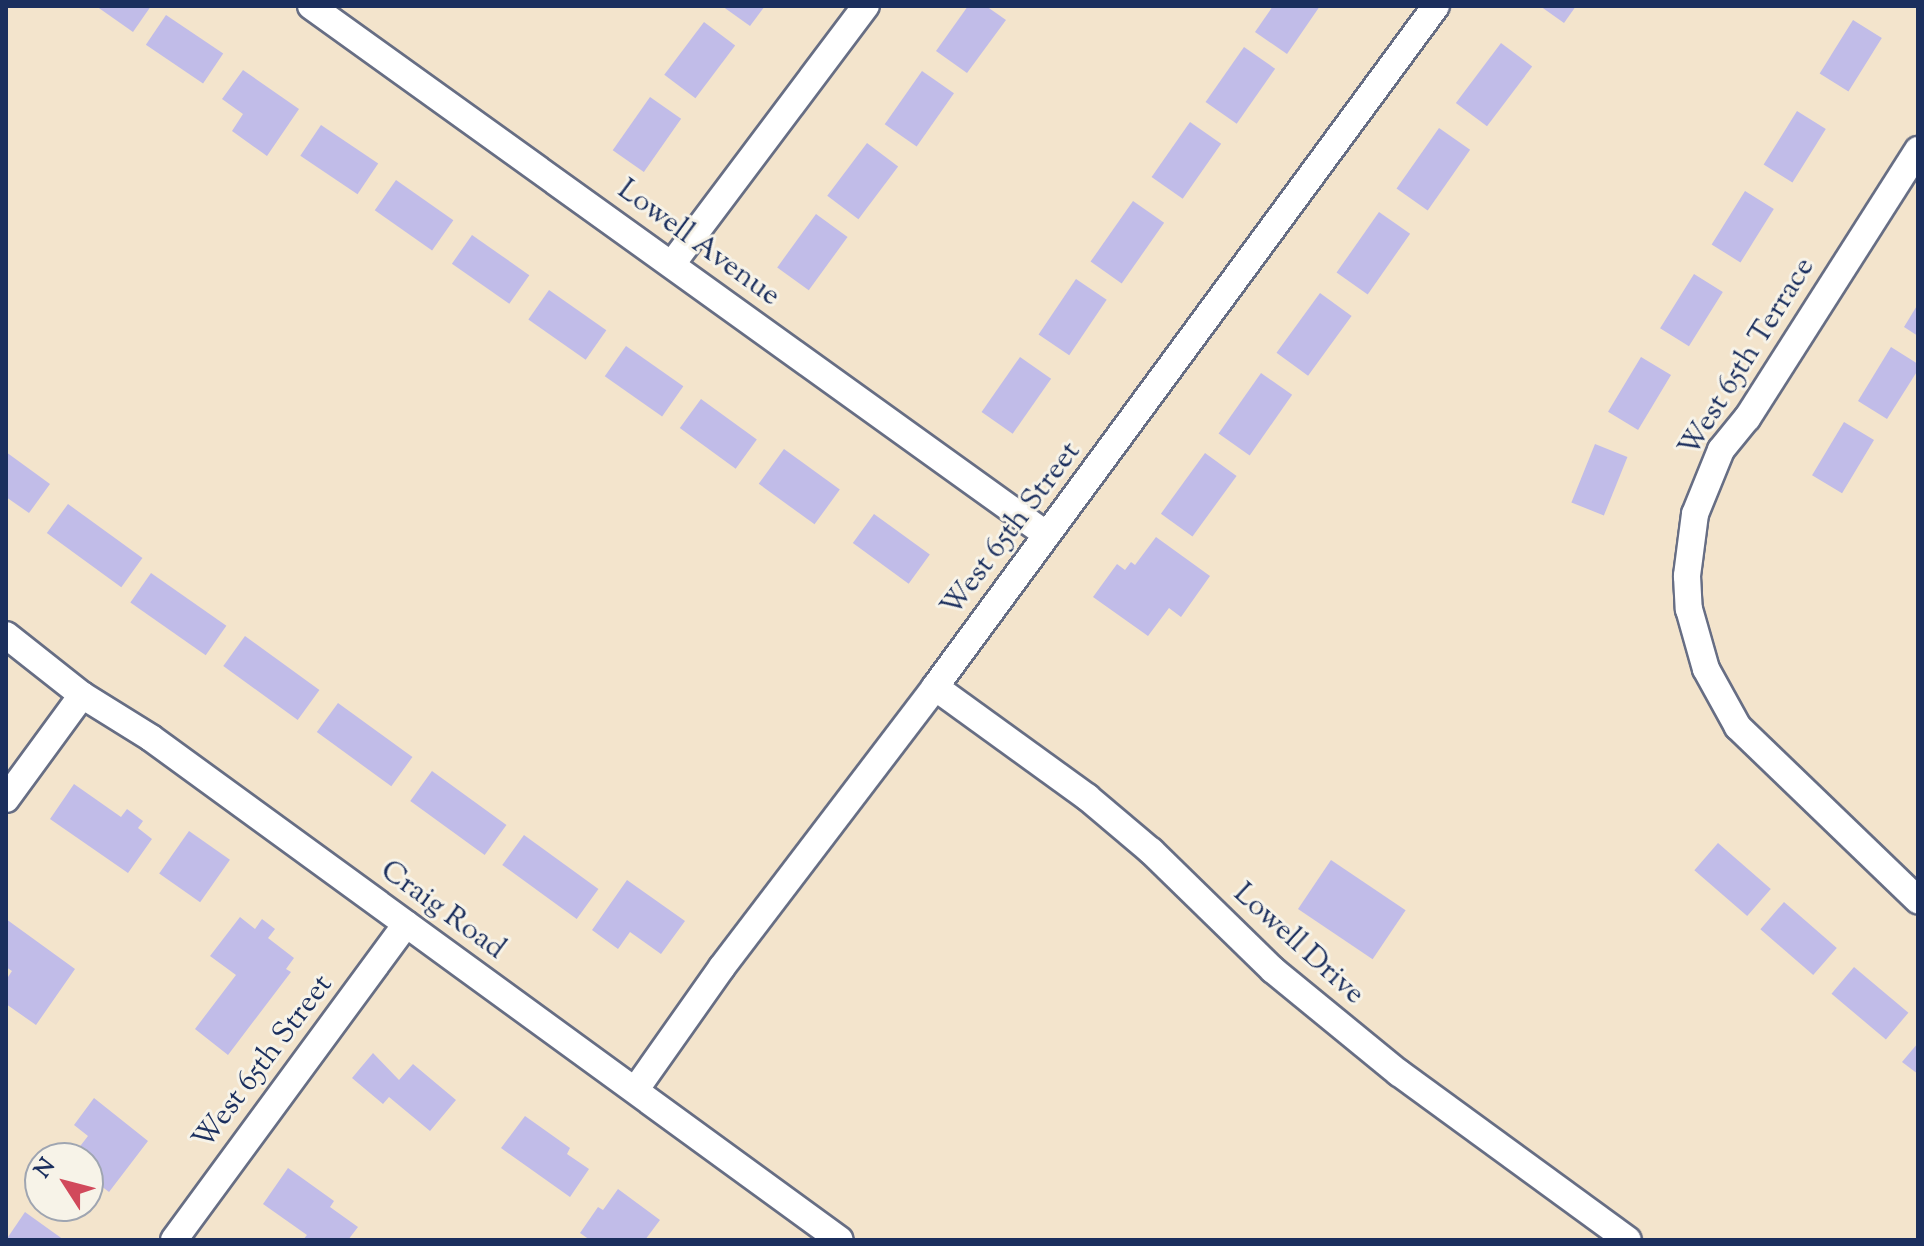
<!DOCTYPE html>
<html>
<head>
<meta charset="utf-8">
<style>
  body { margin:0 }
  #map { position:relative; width:1924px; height:1246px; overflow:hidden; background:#f3e4cc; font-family:"Sorts Mill Goudy",serif }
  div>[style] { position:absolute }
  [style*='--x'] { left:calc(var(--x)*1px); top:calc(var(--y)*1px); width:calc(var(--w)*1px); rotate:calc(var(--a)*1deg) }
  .building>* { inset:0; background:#c1bce8; transform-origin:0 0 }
  .roads { filter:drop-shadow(2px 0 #676e84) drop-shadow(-2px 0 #676e84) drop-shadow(0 2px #676e84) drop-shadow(0 -2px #676e84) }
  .street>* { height:26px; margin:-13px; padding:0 13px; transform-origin:13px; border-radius:13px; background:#fff }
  span { translate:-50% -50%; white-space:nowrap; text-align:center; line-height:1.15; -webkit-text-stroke:6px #f7f3e8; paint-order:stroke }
  .street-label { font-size:30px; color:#1b2f5e }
  .frame { position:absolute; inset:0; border:8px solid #1b2f5e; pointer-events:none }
  .north { position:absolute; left:24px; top:1142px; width:80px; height:80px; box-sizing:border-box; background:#f7f3e8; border:2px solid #9fa5b1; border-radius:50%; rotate:306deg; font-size:22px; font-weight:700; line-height:32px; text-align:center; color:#1b2f5e }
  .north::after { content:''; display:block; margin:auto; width:28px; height:36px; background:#d1495b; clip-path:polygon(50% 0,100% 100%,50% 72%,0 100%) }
</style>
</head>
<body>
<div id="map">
  <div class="building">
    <i style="clip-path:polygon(96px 6px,151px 6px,133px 32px)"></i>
    <i style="clip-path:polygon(722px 6px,765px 6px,750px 26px)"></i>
    <i style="clip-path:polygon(968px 6px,986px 6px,1006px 20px,967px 73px,936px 51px)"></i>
    <i style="clip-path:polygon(1273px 6px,1320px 6px,1287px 54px,1255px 32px)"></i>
    <i style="clip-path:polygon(1540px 6px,1576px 6px,1564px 23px)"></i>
    <i style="left:166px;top:15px;width:69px;height:36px;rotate:34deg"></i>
    <i style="left:1853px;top:20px;width:34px;height:63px;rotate:32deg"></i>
    <i style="left:704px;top:22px;width:39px;height:66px;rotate:37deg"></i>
    <i style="left:1501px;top:43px;width:39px;height:75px;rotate:37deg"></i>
    <i style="left:1244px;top:47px;width:38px;height:67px;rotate:35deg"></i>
    <i style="clip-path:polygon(243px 70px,299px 109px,267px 156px,232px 131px,243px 114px,222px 99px)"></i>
    <i style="left:922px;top:71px;width:39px;height:65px;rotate:35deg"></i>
    <i style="left:650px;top:97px;width:38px;height:65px;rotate:35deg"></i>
    <i style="left:1797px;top:111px;width:34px;height:63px;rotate:32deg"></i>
    <i style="left:1190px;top:122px;width:38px;height:67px;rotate:35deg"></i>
    <i style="left:321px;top:125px;width:69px;height:37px;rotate:34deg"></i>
    <i style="left:1439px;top:128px;width:38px;height:74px;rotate:35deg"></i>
    <i style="left:867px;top:143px;width:39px;height:66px;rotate:37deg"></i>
    <i style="left:396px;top:180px;width:70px;height:37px;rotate:35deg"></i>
    <i style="left:1745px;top:191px;width:34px;height:63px;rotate:32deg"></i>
    <i style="left:1133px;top:201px;width:38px;height:74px;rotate:35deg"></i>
    <i style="left:1379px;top:212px;width:38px;height:74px;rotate:35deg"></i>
    <i style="left:816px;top:214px;width:39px;height:66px;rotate:36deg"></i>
    <i style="left:472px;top:235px;width:70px;height:35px;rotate:35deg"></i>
    <i style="left:1694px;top:274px;width:34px;height:64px;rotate:32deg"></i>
    <i style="left:1076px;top:279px;width:37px;height:67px;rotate:34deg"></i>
    <i style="left:549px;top:290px;width:70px;height:36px;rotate:35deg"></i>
    <i style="left:1320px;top:293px;width:39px;height:74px;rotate:36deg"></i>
    <i style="clip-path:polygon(1918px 304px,1918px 336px,1904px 327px)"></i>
    <i style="left:626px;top:346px;width:70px;height:37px;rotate:35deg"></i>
    <i style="clip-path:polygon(1891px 347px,1918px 364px,1918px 370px,1887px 419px,1858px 401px)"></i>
    <i style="left:1020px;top:357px;width:38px;height:67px;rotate:35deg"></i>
    <i style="left:1641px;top:357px;width:35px;height:64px;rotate:31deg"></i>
    <i style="left:1261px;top:373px;width:38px;height:74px;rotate:35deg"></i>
    <i style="left:701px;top:399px;width:69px;height:36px;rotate:36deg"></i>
    <i style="left:1844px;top:422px;width:35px;height:62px;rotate:31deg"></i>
    <i style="left:1595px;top:444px;width:35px;height:63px;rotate:22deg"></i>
    <i style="left:784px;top:449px;width:69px;height:43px;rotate:36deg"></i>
    <i style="clip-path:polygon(6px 452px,50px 484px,29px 513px,6px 497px)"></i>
    <i style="left:1205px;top:453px;width:39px;height:75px;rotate:36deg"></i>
    <i style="left:68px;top:504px;width:92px;height:36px;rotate:36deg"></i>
    <i style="left:874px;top:514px;width:69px;height:36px;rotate:36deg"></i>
    <i style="clip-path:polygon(1156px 537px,1210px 576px,1181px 617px,1169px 608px,1148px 636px,1093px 597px,1117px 564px,1125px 570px,1131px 562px,1135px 565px)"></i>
    <i style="left:151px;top:573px;width:92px;height:36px;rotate:35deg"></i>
    <i style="left:245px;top:636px;width:92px;height:37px;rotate:36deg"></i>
    <i style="left:338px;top:703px;width:92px;height:36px;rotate:36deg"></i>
    <i style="left:432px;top:771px;width:92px;height:37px;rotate:36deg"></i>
    <i style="clip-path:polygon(74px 784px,121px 817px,127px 809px,143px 821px,138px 828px,152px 839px,128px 873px,50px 819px)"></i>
    <i style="left:189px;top:831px;width:50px;height:52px;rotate:35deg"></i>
    <i style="left:524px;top:835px;width:92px;height:37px;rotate:36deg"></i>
    <i style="left:1718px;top:843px;width:70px;height:36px;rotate:41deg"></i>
    <i style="left:1331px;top:860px;width:90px;height:59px;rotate:34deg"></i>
    <i style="clip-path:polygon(627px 880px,685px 921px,661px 954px,630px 932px,618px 949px,592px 930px)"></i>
    <i style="left:1784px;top:902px;width:70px;height:36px;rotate:41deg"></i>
    <i style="clip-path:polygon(240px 917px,255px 929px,262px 919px,275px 929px,268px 938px,294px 958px,286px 969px,291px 972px,228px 1055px,195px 1029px,236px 975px,210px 956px)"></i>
    <i style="clip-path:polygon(6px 919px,75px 969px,36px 1025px,6px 1004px,6px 980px,12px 971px,6px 967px)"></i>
    <i style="left:1854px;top:967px;width:71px;height:35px;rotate:40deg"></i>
    <i style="clip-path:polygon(1918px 1043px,1918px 1074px,1902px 1062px)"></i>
    <i style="clip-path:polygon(373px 1053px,399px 1080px,413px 1064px,456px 1100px,430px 1131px,389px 1097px,383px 1104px,352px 1078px)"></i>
    <i style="clip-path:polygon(94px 1098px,148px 1141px,109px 1192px,88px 1176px,88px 1158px,71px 1158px,88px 1136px,74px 1125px)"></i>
    <i style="clip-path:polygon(525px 1116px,570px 1148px,567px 1154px,589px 1169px,570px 1197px,501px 1148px)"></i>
    <i style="clip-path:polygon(288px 1168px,334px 1201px,330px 1207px,358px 1227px,348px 1240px,303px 1240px,307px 1235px,263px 1204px)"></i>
    <i style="clip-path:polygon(618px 1189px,660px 1220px,645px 1240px,590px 1240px,580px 1233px,598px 1207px,603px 1210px)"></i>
    <i style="clip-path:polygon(25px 1212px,64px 1240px,6px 1240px)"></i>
  </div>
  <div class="roads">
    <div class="street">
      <i style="--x:311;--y:6;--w:906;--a:35.71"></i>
      <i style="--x:1918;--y:150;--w:318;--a:122.5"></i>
      <i style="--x:1747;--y:418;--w:41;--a:129.1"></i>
      <i style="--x:1721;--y:450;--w:69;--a:112.1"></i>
      <i style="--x:1695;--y:514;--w:63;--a:97.4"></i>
      <i style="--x:1687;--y:576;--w:33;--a:87"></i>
      <i style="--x:1689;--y:609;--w:62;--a:74.2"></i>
      <i style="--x:1706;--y:669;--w:66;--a:61.1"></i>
      <i style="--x:1738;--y:727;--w:250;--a:43.9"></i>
      <i style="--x:672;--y:264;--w:323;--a:-53.1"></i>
      <i style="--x:6;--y:635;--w:97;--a:38.3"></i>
      <i style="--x:82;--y:695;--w:81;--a:31.9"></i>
      <i style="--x:151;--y:738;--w:852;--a:36.08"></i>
      <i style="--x:935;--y:687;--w:188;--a:35.9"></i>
      <i style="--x:1087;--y:797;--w:84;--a:40.2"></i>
      <i style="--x:1151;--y:851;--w:170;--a:44.3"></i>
      <i style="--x:1273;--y:970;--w:163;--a:39.3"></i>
      <i style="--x:1399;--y:1073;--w:283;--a:36.1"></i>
      <i style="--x:6;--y:799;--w:129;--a:-53.8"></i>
      <i style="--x:636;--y:1089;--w:149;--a:-54.8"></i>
      <i style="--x:722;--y:967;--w:352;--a:-52.7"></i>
      <i style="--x:935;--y:687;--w:845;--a:-53.66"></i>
      <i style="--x:174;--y:1240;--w:392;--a:-53.7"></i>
    </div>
  </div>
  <div class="street-label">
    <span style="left:698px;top:244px;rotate:36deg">Lowell Avenue</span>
    <span style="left:1748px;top:358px;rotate:-58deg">West 65th Terrace</span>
    <span style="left:1012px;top:530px;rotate:-53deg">West 65th Street</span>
    <span style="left:442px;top:911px;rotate:36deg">Craig Road</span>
    <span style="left:1298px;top:945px;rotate:42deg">Lowell Drive</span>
    <span style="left:264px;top:1063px;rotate:-53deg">West 65th Street</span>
  </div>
  <div class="frame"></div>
  <div class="north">N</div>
</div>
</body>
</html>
